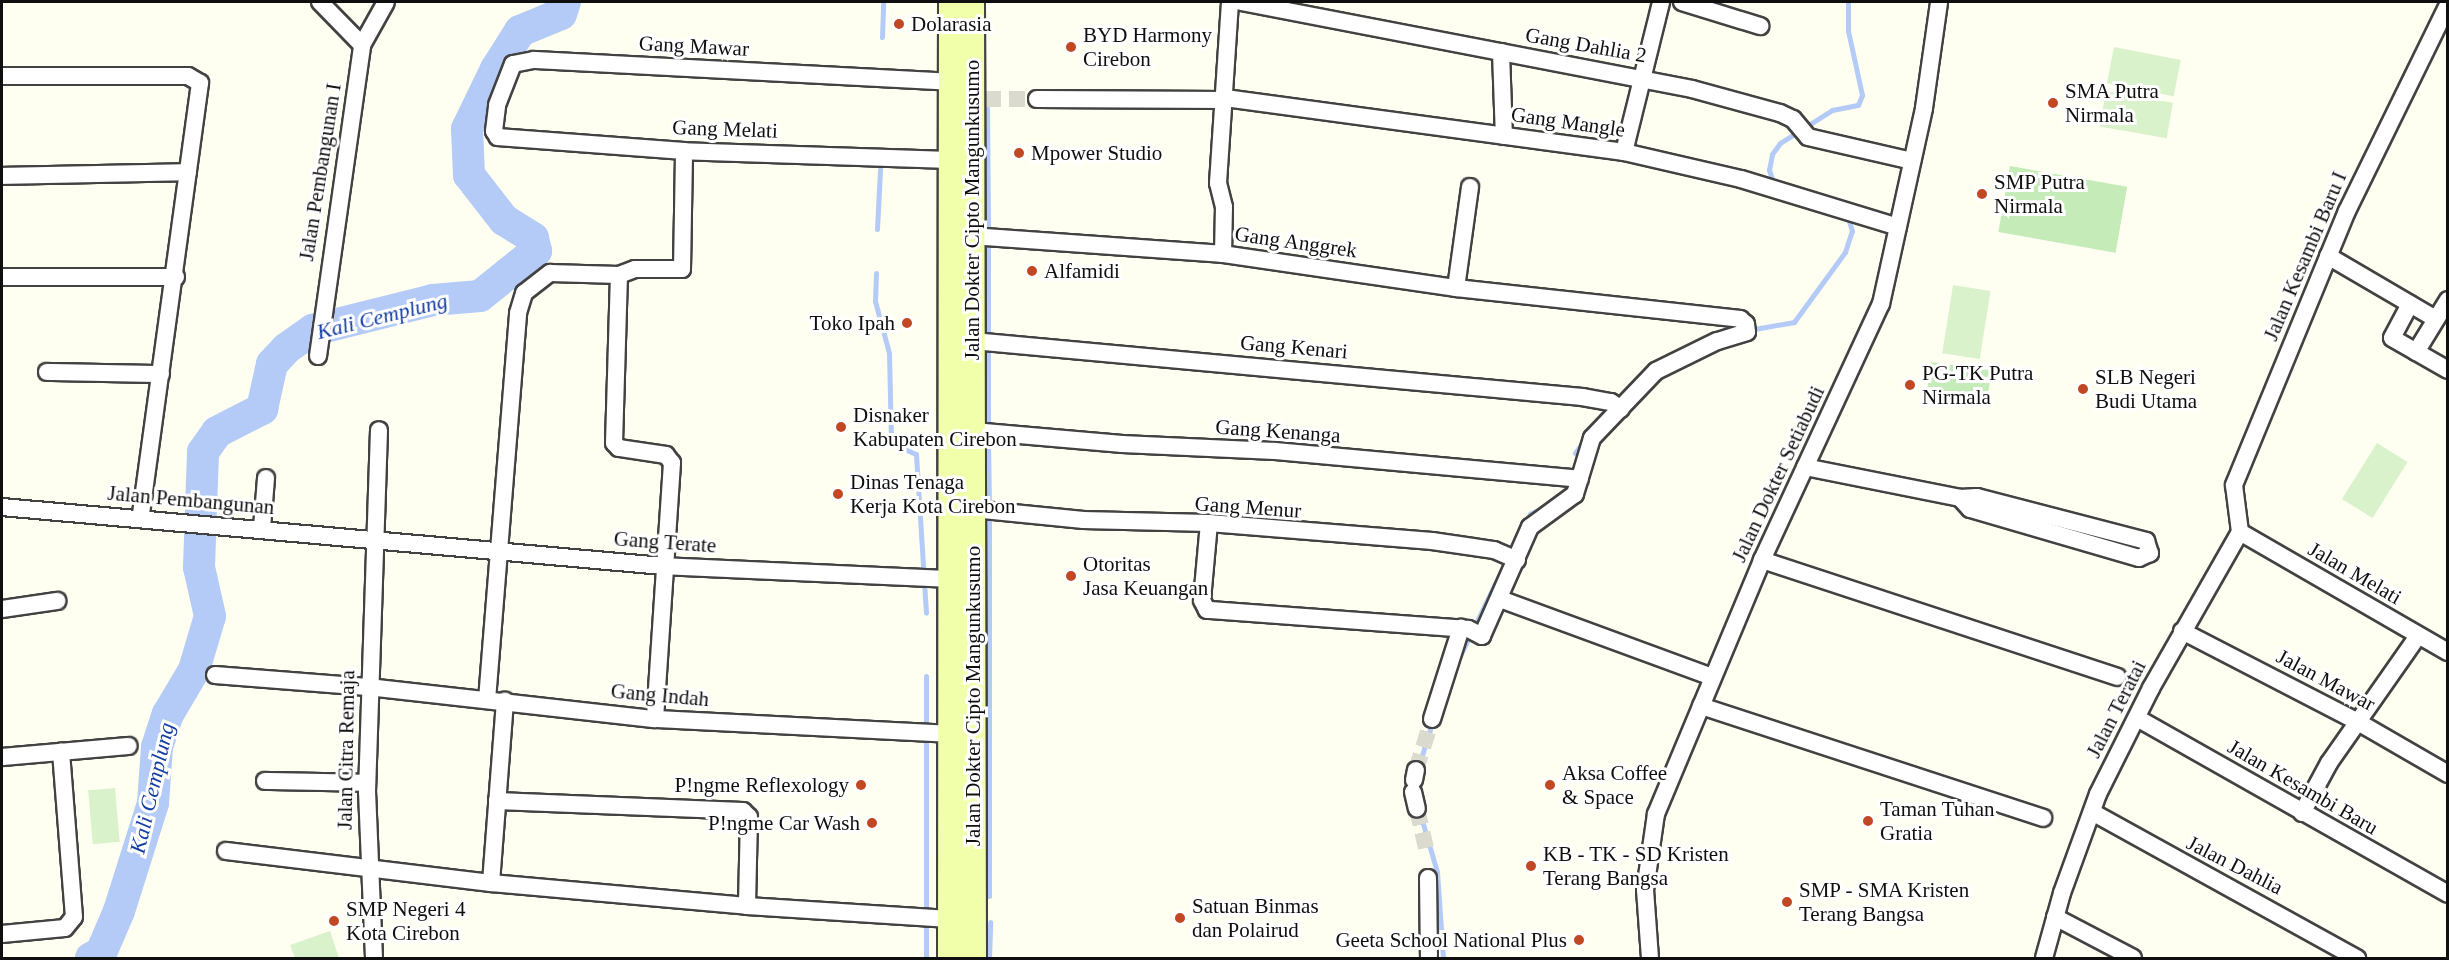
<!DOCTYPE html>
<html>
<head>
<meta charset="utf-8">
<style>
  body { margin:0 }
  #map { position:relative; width:2449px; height:960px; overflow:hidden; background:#fefff0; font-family:"Times New Roman",serif }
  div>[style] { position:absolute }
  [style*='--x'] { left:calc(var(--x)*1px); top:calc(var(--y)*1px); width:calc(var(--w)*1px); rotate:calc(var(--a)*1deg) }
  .green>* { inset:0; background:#c5ebb9; transform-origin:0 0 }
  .pitch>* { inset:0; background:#d9f2cb; transform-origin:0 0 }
  .stream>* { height:5px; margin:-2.5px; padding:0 2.5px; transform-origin:2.5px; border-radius:2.5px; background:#b4cbf7 }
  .river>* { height:32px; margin:-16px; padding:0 16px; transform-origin:16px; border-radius:16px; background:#b4cbf7 }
  .minor-tunnel>* { height:16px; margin-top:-8px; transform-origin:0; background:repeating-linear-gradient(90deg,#dadbce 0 16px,transparent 0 24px) }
  .roads { filter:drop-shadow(2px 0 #424242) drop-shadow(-2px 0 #424242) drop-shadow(0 2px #424242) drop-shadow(0 -2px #424242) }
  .minor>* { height:16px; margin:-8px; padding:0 8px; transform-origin:8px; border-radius:8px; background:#fff }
  .secondary>* { height:24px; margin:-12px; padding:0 12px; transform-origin:12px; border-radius:12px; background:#f1ffab }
  .dots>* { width:16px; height:16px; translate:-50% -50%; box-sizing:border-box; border:3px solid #fff; border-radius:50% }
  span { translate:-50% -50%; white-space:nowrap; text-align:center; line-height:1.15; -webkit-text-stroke:6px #fff; paint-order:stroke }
  .poi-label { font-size:21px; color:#0f0f0f }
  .left { translate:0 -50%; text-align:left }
  .right { translate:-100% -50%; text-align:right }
  .street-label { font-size:21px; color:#0f0f0f }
  .water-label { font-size:22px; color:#143da4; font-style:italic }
  .frame { position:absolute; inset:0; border:3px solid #0f0f0f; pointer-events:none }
</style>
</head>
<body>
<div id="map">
  <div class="green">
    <i style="left:2010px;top:166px;width:119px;height:67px;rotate:10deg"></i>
    <i style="left:1931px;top:362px;width:61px;height:32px;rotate:8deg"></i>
  </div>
  <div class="pitch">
    <i style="left:2114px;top:47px;width:68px;height:37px;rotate:11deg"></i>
    <i style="left:2106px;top:91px;width:68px;height:36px;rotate:10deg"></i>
    <i style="left:1953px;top:285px;width:38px;height:69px;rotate:9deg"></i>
    <i style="left:2377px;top:443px;width:36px;height:66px;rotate:32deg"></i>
    <i style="left:115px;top:788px;width:54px;height:27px;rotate:85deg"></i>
    <i style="clip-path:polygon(330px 931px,339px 958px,295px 958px,290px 945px)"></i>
  </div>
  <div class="stream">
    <i style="--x:882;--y:37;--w:33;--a:-88"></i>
    <i style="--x:987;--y:108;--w:124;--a:89.5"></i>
    <i style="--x:1778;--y:183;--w:5;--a:-169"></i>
    <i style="--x:1773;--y:182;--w:13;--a:-108"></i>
    <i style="--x:1769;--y:170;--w:16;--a:-79"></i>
    <i style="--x:1772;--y:154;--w:14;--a:-54"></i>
    <i style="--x:1780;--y:143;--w:62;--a:-32.4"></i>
    <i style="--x:1832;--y:110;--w:26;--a:-11"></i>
    <i style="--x:1858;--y:105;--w:11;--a:-68"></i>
    <i style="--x:1862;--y:95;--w:66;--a:-102.3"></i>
    <i style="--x:1848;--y:31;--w:29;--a:-90"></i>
    <i style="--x:877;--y:229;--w:60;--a:-87.1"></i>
    <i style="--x:988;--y:243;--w:94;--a:90"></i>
    <i style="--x:876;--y:273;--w:28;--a:92"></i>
    <i style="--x:875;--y:301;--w:54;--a:74.9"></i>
    <i style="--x:889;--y:353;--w:90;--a:88.7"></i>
    <i style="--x:891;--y:443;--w:27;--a:24"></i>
    <i style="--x:916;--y:454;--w:159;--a:86.4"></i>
    <i style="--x:1749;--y:330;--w:46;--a:-10.1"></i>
    <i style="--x:1794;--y:322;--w:87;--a:-53.9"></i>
    <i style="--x:1845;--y:252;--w:22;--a:-72"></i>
    <i style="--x:1852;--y:231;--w:17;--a:-107"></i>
    <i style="--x:988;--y:349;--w:77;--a:90"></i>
    <i style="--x:1656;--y:363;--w:27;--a:-27"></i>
    <i style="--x:988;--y:437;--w:69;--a:89.2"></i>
    <i style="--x:1575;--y:453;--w:19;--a:-55"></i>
    <i style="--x:989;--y:515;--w:381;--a:90"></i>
    <i style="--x:1524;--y:525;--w:13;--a:-61"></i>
    <i style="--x:1530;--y:514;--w:20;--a:-27"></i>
    <i style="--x:1460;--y:656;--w:129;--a:-64.2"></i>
    <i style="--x:1418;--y:768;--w:50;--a:-72.6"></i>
    <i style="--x:1419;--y:810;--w:65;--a:73.8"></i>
    <i style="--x:1437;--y:872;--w:86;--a:86"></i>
    <i style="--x:926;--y:958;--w:282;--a:-90"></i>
    <i style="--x:989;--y:958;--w:36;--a:-88"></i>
  </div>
  <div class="river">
    <i style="--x:91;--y:958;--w:11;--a:-27"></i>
    <i style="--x:101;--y:953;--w:46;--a:-66.8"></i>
    <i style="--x:119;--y:911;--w:113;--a:-72.5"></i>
    <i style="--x:153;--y:803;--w:56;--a:-85.9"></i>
    <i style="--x:157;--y:747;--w:35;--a:-72"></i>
    <i style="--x:168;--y:714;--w:51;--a:-59.4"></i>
    <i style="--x:194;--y:670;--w:56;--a:-73.5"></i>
    <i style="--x:210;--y:616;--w:50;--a:-102.7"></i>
    <i style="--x:199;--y:567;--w:115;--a:-88"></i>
    <i style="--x:203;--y:452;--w:24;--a:-55"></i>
    <i style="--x:217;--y:432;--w:51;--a:-27.1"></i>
    <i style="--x:262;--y:409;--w:46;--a:-77.5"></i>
    <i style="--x:272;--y:364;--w:22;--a:-47"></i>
    <i style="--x:287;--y:348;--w:32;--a:-35"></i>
    <i style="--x:313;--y:330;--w:124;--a:-14"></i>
    <i style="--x:433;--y:300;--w:47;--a:-4.9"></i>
    <i style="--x:480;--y:296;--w:72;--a:-38.8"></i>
    <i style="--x:536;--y:251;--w:13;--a:-103"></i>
    <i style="--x:533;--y:238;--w:34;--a:-148"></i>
    <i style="--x:504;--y:220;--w:57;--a:-127.9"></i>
    <i style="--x:469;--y:175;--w:46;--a:-92.5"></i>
    <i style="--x:467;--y:129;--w:67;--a:-64.2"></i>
    <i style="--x:496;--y:69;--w:45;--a:-57.7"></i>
    <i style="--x:520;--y:31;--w:44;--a:-22.5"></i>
    <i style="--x:561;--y:14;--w:13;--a:-72"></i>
  </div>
  <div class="minor-tunnel">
    <i style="--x:985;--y:99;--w:52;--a:0"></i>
    <i style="--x:1416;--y:770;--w:53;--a:-72.6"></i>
    <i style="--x:1417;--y:809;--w:40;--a:77"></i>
  </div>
  <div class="roads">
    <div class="minor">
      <i style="--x:320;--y:2;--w:60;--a:45.7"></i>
      <i style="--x:1241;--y:2;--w:459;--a:10.9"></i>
      <i style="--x:1692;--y:89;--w:91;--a:15.3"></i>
      <i style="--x:1780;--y:113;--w:14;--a:25"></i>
      <i style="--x:1793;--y:119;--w:23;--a:50"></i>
      <i style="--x:1808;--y:137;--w:107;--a:13"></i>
      <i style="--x:1682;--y:2;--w:82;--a:17.1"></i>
      <i style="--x:1501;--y:52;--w:84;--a:88"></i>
      <i style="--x:2;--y:76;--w:186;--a:0"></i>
      <i style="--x:188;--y:76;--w:14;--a:30"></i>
      <i style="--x:200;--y:83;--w:440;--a:97.8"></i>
      <i style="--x:1225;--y:98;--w:403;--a:7.7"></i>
      <i style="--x:1624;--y:152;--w:120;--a:13"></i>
      <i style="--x:1741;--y:179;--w:164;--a:17"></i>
      <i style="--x:1037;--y:99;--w:188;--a:0.3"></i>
      <i style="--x:1624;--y:152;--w:154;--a:-76.1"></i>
      <i style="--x:950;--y:160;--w:266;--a:-178.1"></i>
      <i style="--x:684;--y:151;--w:187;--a:-175.7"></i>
      <i style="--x:498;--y:137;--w:7;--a:-124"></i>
      <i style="--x:494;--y:131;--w:26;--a:-83"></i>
      <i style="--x:497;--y:105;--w:44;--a:-68.7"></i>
      <i style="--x:513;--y:64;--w:21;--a:-11"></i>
      <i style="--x:534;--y:60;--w:418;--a:3"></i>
      <i style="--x:2;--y:176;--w:186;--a:-1.2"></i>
      <i style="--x:972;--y:236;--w:252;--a:4.1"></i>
      <i style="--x:1223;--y:254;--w:235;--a:8.3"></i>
      <i style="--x:1456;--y:288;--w:286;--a:6.2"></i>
      <i style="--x:1740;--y:319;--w:8;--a:40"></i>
      <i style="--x:1746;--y:324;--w:8;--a:83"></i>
      <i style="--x:1747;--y:332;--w:31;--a:163"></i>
      <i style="--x:1717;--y:341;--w:68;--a:153.8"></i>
      <i style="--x:1656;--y:371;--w:93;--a:133.7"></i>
      <i style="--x:1592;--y:438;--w:59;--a:106.9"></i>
      <i style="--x:1575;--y:494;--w:56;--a:143.7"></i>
      <i style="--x:1530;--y:527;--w:119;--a:113.8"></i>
      <i style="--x:1482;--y:636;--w:16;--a:-153"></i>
      <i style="--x:1468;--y:629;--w:262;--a:-175.8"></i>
      <i style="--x:1207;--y:610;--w:11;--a:-117"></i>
      <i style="--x:1202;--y:600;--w:77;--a:-84.8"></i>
      <i style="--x:1223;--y:254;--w:47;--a:-88.8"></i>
      <i style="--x:1224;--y:207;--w:25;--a:-104"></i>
      <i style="--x:1218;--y:183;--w:181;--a:-86.2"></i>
      <i style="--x:2328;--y:256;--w:125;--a:30.3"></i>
      <i style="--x:2;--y:277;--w:174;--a:0"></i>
      <i style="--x:1456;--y:288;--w:102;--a:-82.1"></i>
      <i style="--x:2410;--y:304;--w:38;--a:118"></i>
      <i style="--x:2392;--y:338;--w:64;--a:29.7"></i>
      <i style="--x:973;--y:341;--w:612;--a:5.25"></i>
      <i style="--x:1582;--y:397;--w:29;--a:10"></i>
      <i style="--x:1611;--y:402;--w:12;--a:35"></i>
      <i style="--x:2416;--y:352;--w:61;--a:-58.4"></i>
      <i style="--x:318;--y:356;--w:314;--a:-81.9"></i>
      <i style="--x:362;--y:45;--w:49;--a:-60.8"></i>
      <i style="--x:47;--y:372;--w:114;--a:1"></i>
      <i style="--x:973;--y:431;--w:150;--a:5"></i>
      <i style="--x:1122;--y:444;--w:153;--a:2.6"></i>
      <i style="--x:1275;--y:451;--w:306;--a:5.2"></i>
      <i style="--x:1805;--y:467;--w:158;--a:11.3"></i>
      <i style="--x:1960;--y:498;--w:17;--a:-3"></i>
      <i style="--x:1977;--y:497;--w:175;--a:14.6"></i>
      <i style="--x:2146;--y:541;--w:13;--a:72"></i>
      <i style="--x:2150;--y:553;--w:12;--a:156"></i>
      <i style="--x:2139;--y:558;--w:176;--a:-163.8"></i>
      <i style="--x:1970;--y:509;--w:15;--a:-132"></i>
      <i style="--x:2;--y:507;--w:664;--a:5.1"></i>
      <i style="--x:663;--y:566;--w:287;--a:2.6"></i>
      <i style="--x:973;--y:509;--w:111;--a:5.7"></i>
      <i style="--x:1083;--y:520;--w:126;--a:1.4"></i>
      <i style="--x:1209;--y:523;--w:224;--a:4.6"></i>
      <i style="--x:1432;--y:541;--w:63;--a:8.3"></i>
      <i style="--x:1494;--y:550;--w:25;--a:23"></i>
      <i style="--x:262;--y:528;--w:50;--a:-85.4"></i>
      <i style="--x:2240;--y:532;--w:47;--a:-97.3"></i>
      <i style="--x:2234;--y:485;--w:296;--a:-67.6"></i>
      <i style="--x:2347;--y:211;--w:229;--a:-63.9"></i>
      <i style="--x:2240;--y:532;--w:240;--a:30"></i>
      <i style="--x:1762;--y:560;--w:374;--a:18.2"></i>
      <i style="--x:1500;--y:599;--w:226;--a:20.2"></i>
      <i style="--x:2;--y:609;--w:56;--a:-8.3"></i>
      <i style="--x:2182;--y:631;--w:198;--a:27.3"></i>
      <i style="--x:2358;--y:722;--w:104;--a:30"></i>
      <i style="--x:215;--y:675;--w:153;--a:4.5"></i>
      <i style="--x:368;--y:687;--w:289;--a:6.4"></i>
      <i style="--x:655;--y:719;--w:295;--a:2.9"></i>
      <i style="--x:487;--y:700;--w:388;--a:-85.4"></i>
      <i style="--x:518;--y:313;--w:21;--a:-73"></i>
      <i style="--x:524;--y:293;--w:33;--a:-38"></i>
      <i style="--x:550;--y:273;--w:69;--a:1.7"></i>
      <i style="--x:1701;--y:706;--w:360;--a:18.1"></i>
      <i style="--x:2137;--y:718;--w:357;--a:29.5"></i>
      <i style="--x:655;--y:719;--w:257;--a:-86.2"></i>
      <i style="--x:672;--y:463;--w:10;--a:-127"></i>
      <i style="--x:666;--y:455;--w:48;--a:-171.5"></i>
      <i style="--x:619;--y:448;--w:7;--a:-135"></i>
      <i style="--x:614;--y:443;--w:168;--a:-88.3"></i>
      <i style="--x:619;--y:275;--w:17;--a:-21"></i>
      <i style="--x:635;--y:269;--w:47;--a:0"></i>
      <i style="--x:682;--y:269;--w:118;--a:-89"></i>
      <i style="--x:1432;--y:719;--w:96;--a:-72.3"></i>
      <i style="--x:2;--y:757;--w:127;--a:-5"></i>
      <i style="--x:1414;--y:780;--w:10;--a:-79"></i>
      <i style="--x:265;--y:781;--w:102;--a:1.1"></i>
      <i style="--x:1413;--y:792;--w:17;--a:77"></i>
      <i style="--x:497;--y:801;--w:246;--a:2.3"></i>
      <i style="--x:743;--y:811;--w:8;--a:45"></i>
      <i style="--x:749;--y:817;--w:89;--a:91.3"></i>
      <i style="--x:2092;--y:812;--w:303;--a:28.9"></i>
      <i style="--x:2302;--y:813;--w:57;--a:-61.6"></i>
      <i style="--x:2329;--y:763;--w:155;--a:-55"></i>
      <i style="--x:226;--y:851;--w:267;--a:6.9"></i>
      <i style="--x:491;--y:883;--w:257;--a:5.1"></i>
      <i style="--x:747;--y:906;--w:203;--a:3.7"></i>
      <i style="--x:1428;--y:878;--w:80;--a:89.3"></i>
      <i style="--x:491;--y:883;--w:183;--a:-85.6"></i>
      <i style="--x:2055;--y:917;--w:88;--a:27.7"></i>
      <i style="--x:2;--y:934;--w:63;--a:-5.4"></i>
      <i style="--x:65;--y:928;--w:14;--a:-51"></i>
      <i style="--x:74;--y:917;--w:166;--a:-94.5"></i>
      <i style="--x:374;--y:958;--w:166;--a:-92.4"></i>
      <i style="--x:367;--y:792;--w:362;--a:-88.1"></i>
      <i style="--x:1650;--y:958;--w:68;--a:-94.2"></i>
      <i style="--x:1645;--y:890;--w:77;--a:-81.8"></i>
      <i style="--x:1656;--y:814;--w:275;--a:-67.3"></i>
      <i style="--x:1762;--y:560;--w:282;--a:-65.1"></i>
      <i style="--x:1881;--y:304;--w:201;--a:-77.6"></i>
      <i style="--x:1924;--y:108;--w:107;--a:-81.9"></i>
      <i style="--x:2044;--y:958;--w:67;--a:-74.5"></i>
      <i style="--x:2062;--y:893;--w:105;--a:-70"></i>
      <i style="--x:2098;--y:794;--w:119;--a:-63.4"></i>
      <i style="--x:2151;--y:688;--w:180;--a:-60.3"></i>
    </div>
    <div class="secondary">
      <i style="--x:972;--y:2;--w:956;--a:89.88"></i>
      <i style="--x:950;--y:958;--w:956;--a:-89.94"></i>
    </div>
  </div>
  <div class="dots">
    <i style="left:899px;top:24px;background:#c24823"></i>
    <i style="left:1071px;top:47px;background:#c24823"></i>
    <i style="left:2053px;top:103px;background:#c24823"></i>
    <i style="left:1019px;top:153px;background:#c24823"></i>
    <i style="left:1982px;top:194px;background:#c24823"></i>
    <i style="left:1032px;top:271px;background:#c24823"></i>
    <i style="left:907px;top:323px;background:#c24823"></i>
    <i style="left:1910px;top:385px;background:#c24823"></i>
    <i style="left:2083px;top:389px;background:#c24823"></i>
    <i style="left:841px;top:427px;background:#c24823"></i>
    <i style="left:838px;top:494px;background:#c24823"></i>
    <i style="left:1071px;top:576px;background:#c24823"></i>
    <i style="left:861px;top:785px;background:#c24823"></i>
    <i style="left:1550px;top:785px;background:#c24823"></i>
    <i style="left:1868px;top:821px;background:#c24823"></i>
    <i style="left:872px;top:823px;background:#c24823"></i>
    <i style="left:1531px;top:866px;background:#c24823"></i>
    <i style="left:1787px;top:902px;background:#c24823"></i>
    <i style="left:1180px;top:918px;background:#c24823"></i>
    <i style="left:334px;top:921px;background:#c24823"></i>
    <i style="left:1579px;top:940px;background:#c24823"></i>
  </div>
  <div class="poi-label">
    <span class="left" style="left:911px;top:24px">Dolarasia</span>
    <span class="left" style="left:1083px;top:47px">BYD Harmony<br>Cirebon</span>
    <span class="left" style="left:2065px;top:103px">SMA Putra<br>Nirmala</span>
    <span class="left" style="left:1031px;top:153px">Mpower Studio</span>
    <span class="left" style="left:1994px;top:194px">SMP Putra<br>Nirmala</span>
    <span class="left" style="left:1044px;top:271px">Alfamidi</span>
    <span class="right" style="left:895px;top:323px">Toko Ipah</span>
    <span class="left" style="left:1922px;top:385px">PG-TK Putra<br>Nirmala</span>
    <span class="left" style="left:2095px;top:389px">SLB Negeri<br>Budi Utama</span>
    <span class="left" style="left:853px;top:427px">Disnaker<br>Kabupaten Cirebon</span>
    <span class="left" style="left:850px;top:494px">Dinas Tenaga<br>Kerja Kota Cirebon</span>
    <span class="left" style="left:1083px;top:576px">Otoritas<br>Jasa Keuangan</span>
    <span class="left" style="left:1562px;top:785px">Aksa Coffee<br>&amp; Space</span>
    <span class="right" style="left:849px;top:785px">P!ngme Reflexology</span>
    <span class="left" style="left:1880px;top:821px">Taman Tuhan<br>Gratia</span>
    <span class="right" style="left:860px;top:823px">P!ngme Car Wash</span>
    <span class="left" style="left:1543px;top:866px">KB - TK - SD Kristen<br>Terang Bangsa</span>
    <span class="left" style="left:1799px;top:902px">SMP - SMA Kristen<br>Terang Bangsa</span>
    <span class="left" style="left:1192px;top:918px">Satuan Binmas<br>dan Polairud</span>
    <span class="left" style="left:346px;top:921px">SMP Negeri 4<br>Kota Cirebon</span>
    <span class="right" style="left:1567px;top:940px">Geeta School National Plus</span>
  </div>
  <div class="street-label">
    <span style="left:1586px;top:45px;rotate:10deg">Gang Dahlia 2</span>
    <span style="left:694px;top:46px;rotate:3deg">Gang Mawar</span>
    <span style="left:1568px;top:122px;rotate:8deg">Gang Mangle</span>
    <span style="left:725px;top:129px;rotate:2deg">Gang Melati</span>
    <span style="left:320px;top:172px;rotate:-81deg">Jalan Pembangunan I</span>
    <span style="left:972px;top:210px;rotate:-90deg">Jalan Dokter Cipto Mangunkusumo</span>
    <span style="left:1296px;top:242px;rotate:8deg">Gang Anggrek</span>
    <span style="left:2305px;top:256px;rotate:-67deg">Jalan Kesambi Baru I</span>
    <span style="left:1294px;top:347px;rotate:5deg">Gang Kenari</span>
    <span style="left:1278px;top:431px;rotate:4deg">Gang Kenanga</span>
    <span style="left:1778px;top:474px;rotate:-65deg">Jalan Dokter Setiabudi</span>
    <span style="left:191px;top:500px;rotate:5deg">Jalan Pembangunan</span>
    <span style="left:1248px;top:507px;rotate:4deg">Gang Menur</span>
    <span style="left:665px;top:542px;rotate:4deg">Gang Terate</span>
    <span style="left:2355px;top:573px;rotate:30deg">Jalan Melati</span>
    <span style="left:2326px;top:680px;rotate:28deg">Jalan Mawar</span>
    <span style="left:660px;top:695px;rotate:5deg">Gang Indah</span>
    <span style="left:973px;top:696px;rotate:-90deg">Jalan Dokter Cipto Mangunkusumo</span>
    <span style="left:2116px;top:709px;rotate:-63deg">Jalan Teratai</span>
    <span style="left:346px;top:750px;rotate:-89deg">Jalan Citra Remaja</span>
    <span style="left:2303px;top:787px;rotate:30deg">Jalan Kesambi Baru</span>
    <span style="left:2235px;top:865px;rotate:27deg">Jalan Dahlia</span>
  </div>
  <div class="water-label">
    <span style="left:382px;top:316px;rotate:-14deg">Kali Cemplung</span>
    <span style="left:152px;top:788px;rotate:-77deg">Kali Cemplung</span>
  </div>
  <div class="frame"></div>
</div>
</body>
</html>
